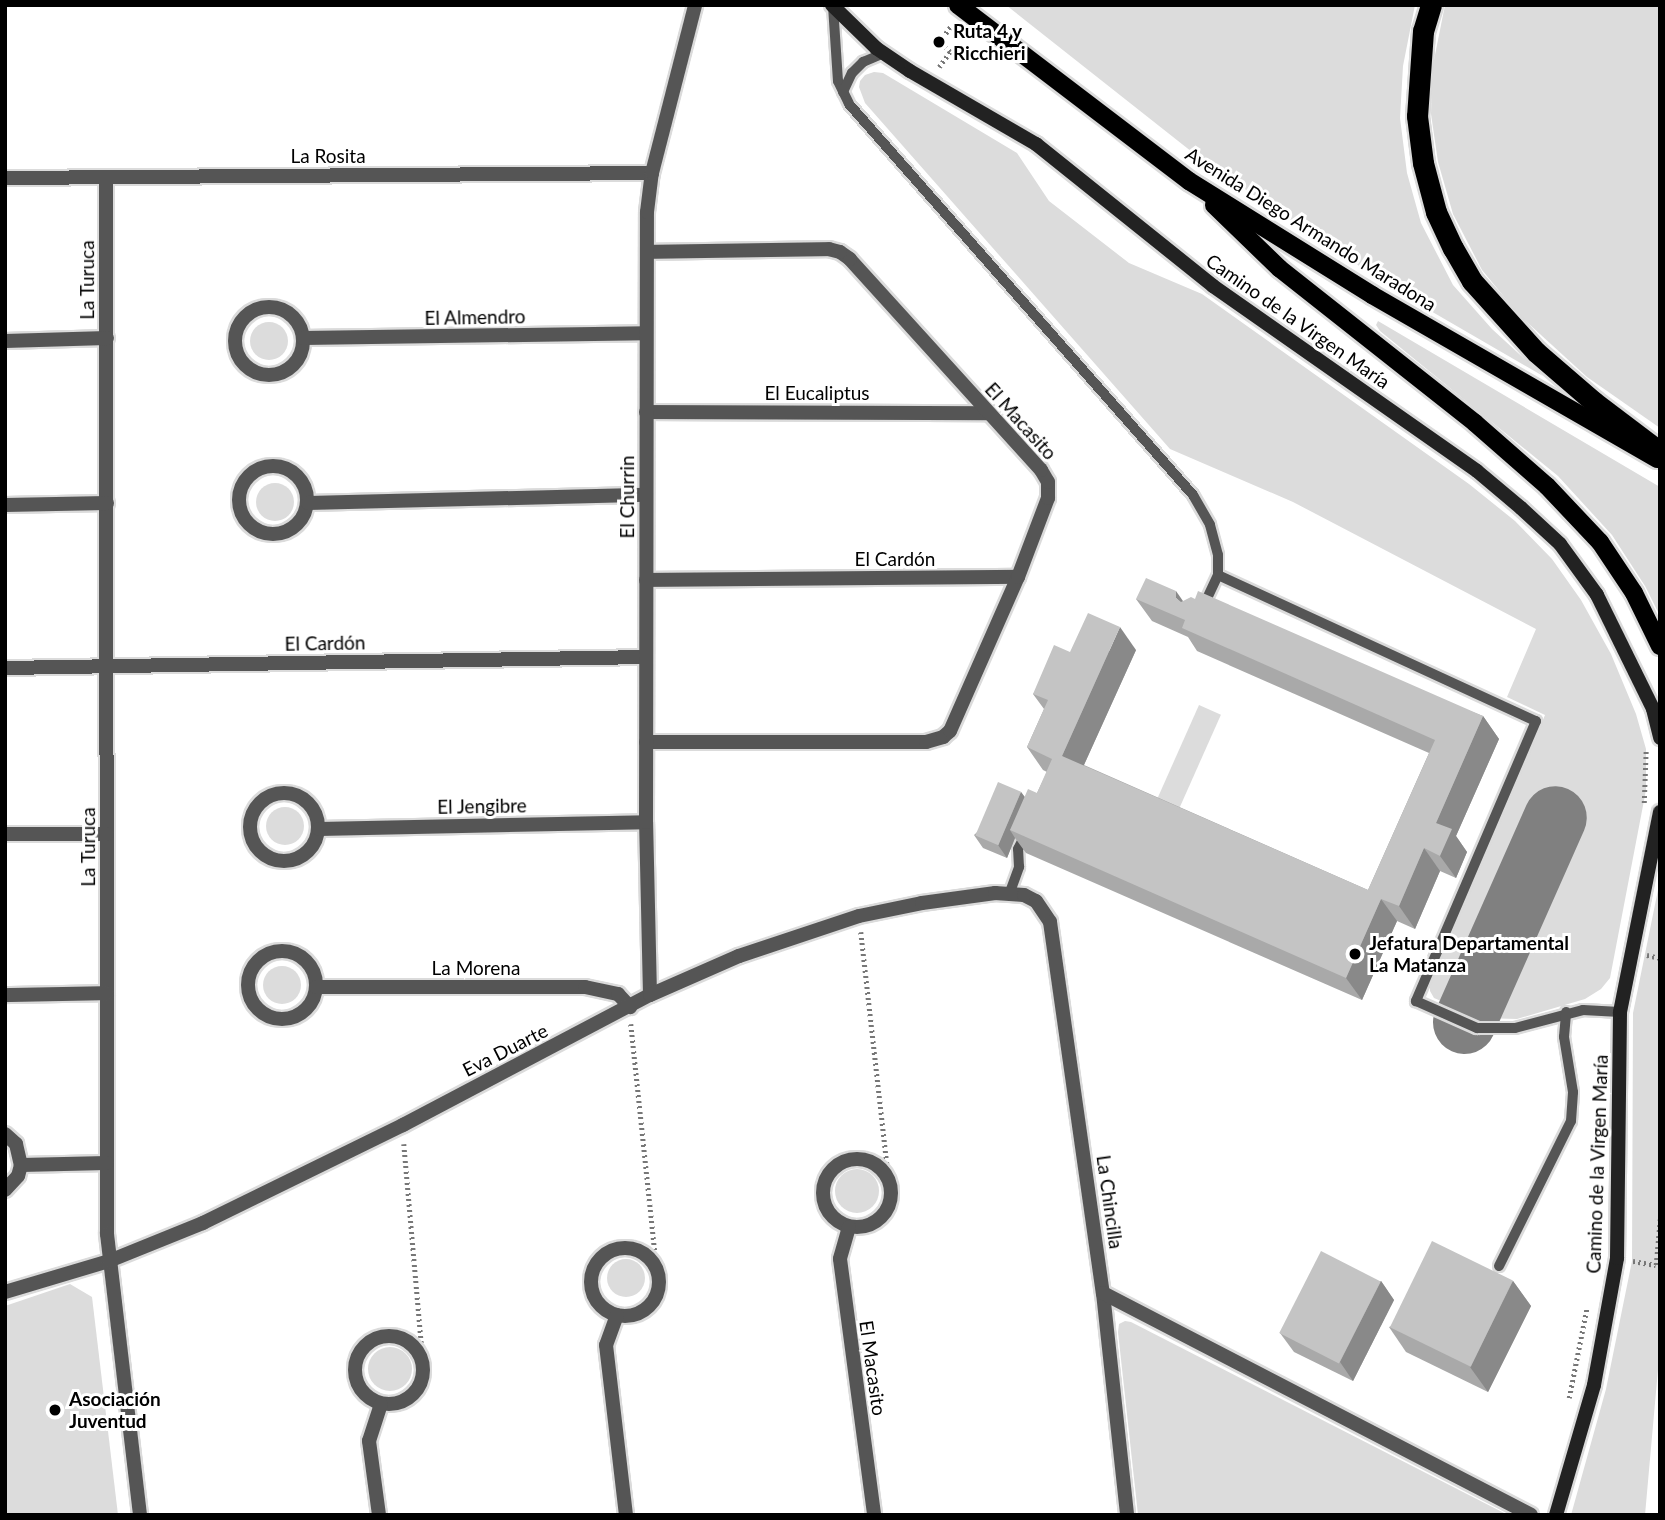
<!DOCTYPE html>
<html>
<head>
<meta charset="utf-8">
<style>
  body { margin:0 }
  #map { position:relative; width:1665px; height:1520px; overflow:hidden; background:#fff; font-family:Lato,sans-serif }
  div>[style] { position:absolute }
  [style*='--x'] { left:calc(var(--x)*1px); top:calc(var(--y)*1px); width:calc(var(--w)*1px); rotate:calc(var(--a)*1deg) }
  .green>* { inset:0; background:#dcdcdc; transform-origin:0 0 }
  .round { border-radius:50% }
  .taxiway>* { height:63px; margin:-31.5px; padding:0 31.5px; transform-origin:31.5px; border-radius:31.5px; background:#808080 }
  .path>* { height:4.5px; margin-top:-2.25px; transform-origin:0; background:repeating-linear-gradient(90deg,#777 0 2px,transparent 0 5.5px) }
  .roads { filter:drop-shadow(2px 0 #dbdbdb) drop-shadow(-2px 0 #dbdbdb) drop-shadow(0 2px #dbdbdb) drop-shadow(0 -2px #dbdbdb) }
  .lane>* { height:10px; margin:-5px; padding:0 5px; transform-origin:5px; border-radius:5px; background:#555 }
  .street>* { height:14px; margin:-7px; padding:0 7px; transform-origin:7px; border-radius:7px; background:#555 }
  .street>.ring { margin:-7px; padding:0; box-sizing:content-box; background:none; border:14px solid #555; border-radius:50% }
  .secondary>* { height:14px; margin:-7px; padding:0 7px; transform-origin:7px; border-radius:7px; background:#222 }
  .primary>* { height:18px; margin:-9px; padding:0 9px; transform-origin:9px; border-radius:9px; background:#000 }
  .highway>* { height:21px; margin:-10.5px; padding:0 10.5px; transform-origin:10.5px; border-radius:10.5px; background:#000 }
  .wall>* { inset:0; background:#a9a9a9 }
  .shaded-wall>* { inset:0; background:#898989 }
  .building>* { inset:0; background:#c4c4c4; transform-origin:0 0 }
  .dots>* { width:19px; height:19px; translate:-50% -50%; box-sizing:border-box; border:4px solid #fff; border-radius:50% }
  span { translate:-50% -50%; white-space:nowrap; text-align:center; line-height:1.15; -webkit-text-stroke:6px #fff; paint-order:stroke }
  .poi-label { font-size:19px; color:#000; font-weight:700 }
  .left { translate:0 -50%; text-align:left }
  .street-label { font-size:19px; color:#000 }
  .frame { position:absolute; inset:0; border:7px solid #000; pointer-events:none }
</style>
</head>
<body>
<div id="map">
  <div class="green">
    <i style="clip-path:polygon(1006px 5px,1415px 5px,1403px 66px,1400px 118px,1407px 173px,1421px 223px,1453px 285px,1492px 329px,1543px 376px,1398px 292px,1206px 163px)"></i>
    <i style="clip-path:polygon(1445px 5px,1660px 5px,1660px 428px,1587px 377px,1519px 315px,1482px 270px,1453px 214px,1438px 162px,1431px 114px,1432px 70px)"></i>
    <i style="clip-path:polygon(874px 72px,883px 73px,1017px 153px,1049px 201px,1129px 263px,1202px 294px,1469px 484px,1515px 521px,1552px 559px,1581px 600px,1611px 654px,1636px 714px,1646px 749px,1646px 790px,1610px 978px,1601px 989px,1585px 999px,1517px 1019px,1481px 1018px,1434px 998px,1430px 991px,1430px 983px,1545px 715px,1507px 697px,1536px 629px,1293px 502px,1170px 449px,865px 103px,859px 87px,860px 81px,865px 75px)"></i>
    <i style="clip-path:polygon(1378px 321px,1660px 487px,1660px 616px,1645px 586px,1612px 535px,1558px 476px,1380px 331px,1376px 325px)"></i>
    <i class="round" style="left:250px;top:322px;width:38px;height:38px"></i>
    <i class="round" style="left:256px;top:483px;width:38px;height:38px"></i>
    <i style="left:1199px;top:705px;width:24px;height:102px;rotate:24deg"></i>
    <i class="round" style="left:266px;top:807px;width:38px;height:38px"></i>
    <i style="clip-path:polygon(1660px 880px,1660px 1347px,1645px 1515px,1571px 1515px,1606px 1389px,1632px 1261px,1633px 1013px)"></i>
    <i class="round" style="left:263px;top:966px;width:38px;height:38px"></i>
    <i class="round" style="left:835px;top:1169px;width:44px;height:44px"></i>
    <i class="round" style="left:607px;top:1259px;width:38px;height:38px"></i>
    <i style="clip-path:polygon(70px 1284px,92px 1297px,118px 1515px,5px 1515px,5px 1306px)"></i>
    <i style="clip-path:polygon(1125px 1321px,1131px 1322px,1508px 1515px,1138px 1515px,1118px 1332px,1119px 1324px)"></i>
    <i class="round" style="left:368px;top:1347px;width:44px;height:44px"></i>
  </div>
  <div class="taxiway">
    <i style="--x:1464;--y:1022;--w:224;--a:-66.1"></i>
  </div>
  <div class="path">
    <i style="--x:939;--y:67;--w:19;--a:-54"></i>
    <i style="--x:950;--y:52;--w:15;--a:-138"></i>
    <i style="--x:939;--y:42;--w:21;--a:-53"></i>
    <i style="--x:1644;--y:803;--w:54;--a:-87.9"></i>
    <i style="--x:861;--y:932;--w:251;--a:83.6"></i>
    <i style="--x:1647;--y:955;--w:13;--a:13"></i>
    <i style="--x:631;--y:1024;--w:247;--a:84"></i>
    <i style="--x:404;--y:1144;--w:220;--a:85"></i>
    <i style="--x:1633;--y:1261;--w:23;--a:10"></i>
    <i style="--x:1656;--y:1265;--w:46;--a:-85"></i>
    <i style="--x:1569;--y:1398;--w:93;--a:-78.8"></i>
  </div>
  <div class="roads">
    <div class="lane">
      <i style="--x:833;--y:6;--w:75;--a:86.2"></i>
      <i style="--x:838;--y:81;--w:25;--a:64"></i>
      <i style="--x:849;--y:104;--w:521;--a:48.66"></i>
      <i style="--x:1193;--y:495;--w:34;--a:60"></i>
      <i style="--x:1210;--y:525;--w:31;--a:75"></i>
      <i style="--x:1218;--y:555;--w:20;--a:90"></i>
      <i style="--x:1218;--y:575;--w:350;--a:24.7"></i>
      <i style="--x:1536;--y:721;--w:305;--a:113.2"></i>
      <i style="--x:1416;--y:1001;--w:67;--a:23.9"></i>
      <i style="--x:1477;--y:1028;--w:38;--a:0"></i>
      <i style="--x:1515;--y:1028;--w:70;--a:-14.8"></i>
      <i style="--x:1583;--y:1010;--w:37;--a:3"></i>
      <i style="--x:843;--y:92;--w:21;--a:-65"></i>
      <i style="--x:852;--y:73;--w:16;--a:-45"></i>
      <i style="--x:863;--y:62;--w:23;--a:-23"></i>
      <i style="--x:1203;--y:607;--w:35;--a:-65"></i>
      <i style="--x:1010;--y:892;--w:27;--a:-70"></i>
      <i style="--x:1019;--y:867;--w:18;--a:-93"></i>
      <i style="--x:1018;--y:849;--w:18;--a:-63"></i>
      <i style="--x:1499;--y:1266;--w:162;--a:-63.6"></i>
      <i style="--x:1571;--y:1121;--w:29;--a:-86"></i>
      <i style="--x:1573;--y:1092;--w:56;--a:-99.3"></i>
      <i style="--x:1564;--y:1037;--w:25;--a:-85"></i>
    </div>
    <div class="street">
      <i style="--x:106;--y:177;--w:1057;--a:89.95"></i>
      <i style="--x:107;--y:1234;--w:283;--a:83.3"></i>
      <i style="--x:5;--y:178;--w:647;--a:-0.44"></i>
      <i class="ring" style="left:235px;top:307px;width:54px;height:54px"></i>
      <i style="--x:303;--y:338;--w:343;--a:-0.8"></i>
      <i style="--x:5;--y:341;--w:102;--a:-1.7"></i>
      <i style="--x:646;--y:412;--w:341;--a:0.2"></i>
      <i class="ring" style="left:239px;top:466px;width:54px;height:54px"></i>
      <i style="--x:308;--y:503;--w:338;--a:-1.4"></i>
      <i style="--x:5;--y:505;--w:102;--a:-1.1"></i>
      <i style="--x:646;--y:580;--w:372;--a:-0.5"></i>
      <i style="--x:5;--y:668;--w:641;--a:-0.98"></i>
      <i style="--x:646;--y:742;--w:280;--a:0"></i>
      <i style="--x:926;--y:742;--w:18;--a:-16"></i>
      <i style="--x:943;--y:737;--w:9;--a:-41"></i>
      <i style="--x:950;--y:731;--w:168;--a:-66.2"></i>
      <i style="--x:1018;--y:577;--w:85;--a:-69.2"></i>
      <i style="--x:1048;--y:498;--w:16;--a:-90"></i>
      <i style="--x:1048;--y:482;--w:14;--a:-120"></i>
      <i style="--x:1041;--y:470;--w:285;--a:-132.2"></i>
      <i style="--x:850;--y:259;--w:12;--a:-145"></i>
      <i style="--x:840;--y:252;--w:11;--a:-165"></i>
      <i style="--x:829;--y:249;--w:182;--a:179.1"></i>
      <i class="ring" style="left:250px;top:793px;width:54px;height:54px"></i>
      <i style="--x:319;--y:829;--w:327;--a:-1.2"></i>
      <i style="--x:5;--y:834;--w:102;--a:0"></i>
      <i class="ring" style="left:248px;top:951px;width:54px;height:54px"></i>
      <i style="--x:316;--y:987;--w:269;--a:0"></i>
      <i style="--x:585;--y:987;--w:34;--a:12"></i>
      <i style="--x:618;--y:994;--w:18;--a:47"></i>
      <i style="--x:5;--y:995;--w:102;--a:-1.1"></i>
      <i style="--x:650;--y:995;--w:173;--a:-91.3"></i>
      <i style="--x:646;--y:822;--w:610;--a:-89.91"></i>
      <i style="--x:647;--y:212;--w:39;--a:-83"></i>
      <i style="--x:652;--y:173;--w:173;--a:-75.6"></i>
      <i style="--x:5;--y:1134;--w:15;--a:42"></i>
      <i style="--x:16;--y:1144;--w:22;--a:77"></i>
      <i style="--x:21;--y:1165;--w:11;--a:105"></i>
      <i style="--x:18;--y:1176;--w:19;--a:133"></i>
      <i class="ring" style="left:823px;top:1159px;width:54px;height:54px"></i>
      <i style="--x:21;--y:1165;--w:86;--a:-1.3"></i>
      <i style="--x:849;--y:1227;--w:33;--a:106"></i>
      <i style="--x:840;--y:1259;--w:258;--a:82.4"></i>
      <i class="ring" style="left:591px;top:1248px;width:54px;height:54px"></i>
      <i style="--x:5;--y:1292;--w:109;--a:-16.6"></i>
      <i style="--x:109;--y:1261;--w:101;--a:-22"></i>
      <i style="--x:203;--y:1223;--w:223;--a:-26.1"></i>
      <i style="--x:403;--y:1125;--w:279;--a:-27.8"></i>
      <i style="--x:650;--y:995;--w:97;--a:-23.7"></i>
      <i style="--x:739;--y:956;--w:126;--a:-18.4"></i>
      <i style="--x:859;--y:916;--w:64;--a:-11.7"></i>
      <i style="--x:922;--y:903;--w:74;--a:-7.8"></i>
      <i style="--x:995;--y:893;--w:29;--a:4"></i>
      <i style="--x:1024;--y:895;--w:13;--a:27"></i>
      <i style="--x:1036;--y:901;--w:25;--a:56"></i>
      <i style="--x:1050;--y:922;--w:375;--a:81.9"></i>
      <i style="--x:1103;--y:1293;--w:223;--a:83.8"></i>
      <i style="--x:1103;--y:1293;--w:482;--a:27.4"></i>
      <i style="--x:617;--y:1315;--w:32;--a:110"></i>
      <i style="--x:606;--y:1345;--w:171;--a:83.3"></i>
      <i class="ring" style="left:355px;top:1336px;width:54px;height:54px"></i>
      <i style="--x:379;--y:1515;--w:75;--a:-97.7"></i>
      <i style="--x:369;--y:1441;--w:39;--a:-72"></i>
    </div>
    <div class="secondary">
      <i style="--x:832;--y:5;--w:62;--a:44.3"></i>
      <i style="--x:876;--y:48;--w:41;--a:34.1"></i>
      <i style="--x:910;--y:71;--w:146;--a:30.1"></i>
      <i style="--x:1036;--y:144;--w:227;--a:38.7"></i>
      <i style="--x:1213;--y:286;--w:322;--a:35"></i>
      <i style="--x:1477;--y:471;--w:57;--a:40.1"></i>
      <i style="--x:1521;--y:508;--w:53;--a:42.7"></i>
      <i style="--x:1560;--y:544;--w:63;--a:54"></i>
      <i style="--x:1597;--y:595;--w:127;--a:63.8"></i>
      <i style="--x:1653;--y:709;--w:30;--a:76"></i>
      <i style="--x:1556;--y:1515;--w:135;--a:-73.7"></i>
      <i style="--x:1594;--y:1385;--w:129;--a:-79.7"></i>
      <i style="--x:1617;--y:1258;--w:246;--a:-89.3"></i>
      <i style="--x:1620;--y:1012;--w:204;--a:-78.7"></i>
    </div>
    <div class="primary">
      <i style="--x:958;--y:5;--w:290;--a:37.3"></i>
      <i style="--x:1189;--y:181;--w:216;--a:31.9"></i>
      <i style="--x:1372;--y:295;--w:329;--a:29.9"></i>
      <i style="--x:1214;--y:205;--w:91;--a:44.1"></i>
      <i style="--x:1279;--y:268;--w:250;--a:38.3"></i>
      <i style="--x:1475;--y:423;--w:96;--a:41.2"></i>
      <i style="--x:1547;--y:486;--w:77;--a:46.6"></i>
      <i style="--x:1600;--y:542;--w:61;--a:56.3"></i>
      <i style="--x:1634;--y:593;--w:59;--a:63.9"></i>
    </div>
    <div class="highway">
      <i style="--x:1431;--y:5;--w:27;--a:107"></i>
      <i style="--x:1423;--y:31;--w:85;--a:94"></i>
      <i style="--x:1417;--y:116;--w:47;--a:82.7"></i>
      <i style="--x:1423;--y:163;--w:51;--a:75.1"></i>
      <i style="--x:1436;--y:212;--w:40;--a:65"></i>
      <i style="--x:1453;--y:248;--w:38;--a:60"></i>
      <i style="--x:1472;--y:281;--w:96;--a:48"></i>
      <i style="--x:1536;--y:352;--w:77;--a:40.8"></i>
      <i style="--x:1594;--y:402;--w:83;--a:37.1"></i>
    </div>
  </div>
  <div class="wall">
    <i style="clip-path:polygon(1136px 599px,1183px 601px,1483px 716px,1499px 739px,1456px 836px,1467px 852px,1456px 878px,1440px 871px,1415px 929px,1397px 921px,1362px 1000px,1026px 853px,1015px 838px,1007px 858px,983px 848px,974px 835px,1021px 792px,1025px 797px,1037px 793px,1047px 772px,1043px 770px,1027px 747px,1044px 709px,1033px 694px,1070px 652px,1136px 650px,1084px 765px,1368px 890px,1429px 753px,1197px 651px,1188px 637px,1152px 621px)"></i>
    <i style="clip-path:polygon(1381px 1281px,1394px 1300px,1353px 1381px,1294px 1352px,1280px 1333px)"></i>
    <i style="clip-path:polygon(1513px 1281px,1531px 1306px,1488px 1392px,1406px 1352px,1389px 1327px)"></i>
  </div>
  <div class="shaded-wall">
    <i style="clip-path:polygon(1176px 591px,1192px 614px,1176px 598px)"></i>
    <i style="clip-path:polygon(1120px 627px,1136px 650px,1078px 778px,1062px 756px)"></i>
    <i style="clip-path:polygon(1483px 716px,1499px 739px,1456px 836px,1467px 852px,1456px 878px,1440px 856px,1436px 823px)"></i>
    <i style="clip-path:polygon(1021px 792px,1030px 805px,1010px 830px,1015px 838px,1007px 858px,998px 845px)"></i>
    <i style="clip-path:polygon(1424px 848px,1440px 871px,1415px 929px,1399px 906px)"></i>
    <i style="clip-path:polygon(1381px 899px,1397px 921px,1362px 1000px,1346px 978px)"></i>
    <i style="clip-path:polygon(1381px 1281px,1394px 1300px,1353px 1381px,1340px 1362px)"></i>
    <i style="clip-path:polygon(1513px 1281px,1531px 1306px,1488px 1392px,1470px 1367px)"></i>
  </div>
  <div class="building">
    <i style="clip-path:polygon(1146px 578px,1176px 591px,1176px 598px,1181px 602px,1191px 597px,1195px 599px,1198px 591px,1483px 716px,1436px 823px,1452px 829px,1440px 856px,1424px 848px,1399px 906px,1381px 899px,1346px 978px,1010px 830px,1028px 789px,1037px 793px,1052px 759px,1027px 747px,1048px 700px,1033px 694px,1054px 645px,1070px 652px,1088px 613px,1120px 627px,1062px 756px,1368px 890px,1435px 740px,1182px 628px,1185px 620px,1136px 599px)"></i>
    <i style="left:998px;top:782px;width:25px;height:58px;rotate:23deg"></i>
    <i style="left:1432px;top:1241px;width:90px;height:96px;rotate:26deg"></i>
    <i style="left:1321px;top:1251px;width:67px;height:92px;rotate:27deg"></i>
  </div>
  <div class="dots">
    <i style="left:939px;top:42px;background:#000"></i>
    <i style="left:1355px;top:954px;background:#000"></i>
    <i style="left:55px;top:1410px;background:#000"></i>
  </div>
  <div class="poi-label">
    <span class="left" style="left:953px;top:42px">Ruta 4 y<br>Ricchieri</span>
    <span class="left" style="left:1369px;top:954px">Jefatura Departamental<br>La Matanza</span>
    <span class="left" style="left:69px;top:1410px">Asociación<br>Juventud</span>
  </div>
  <div class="street-label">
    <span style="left:328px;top:156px">La Rosita</span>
    <span style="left:1311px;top:229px;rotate:32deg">Avenida Diego Armando Maradona</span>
    <span style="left:87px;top:280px;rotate:-90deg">La Turuca</span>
    <span style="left:475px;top:317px;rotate:-1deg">El Almendro</span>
    <span style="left:1298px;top:321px;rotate:35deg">Camino de la Virgen María</span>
    <span style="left:817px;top:393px">El Eucaliptus</span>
    <span style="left:1021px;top:421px;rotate:48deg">El Macasito</span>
    <span style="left:627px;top:497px;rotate:-90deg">El Churrin</span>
    <span style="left:895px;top:559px">El Cardón</span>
    <span style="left:325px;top:643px;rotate:-1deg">El Cardón</span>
    <span style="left:482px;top:806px;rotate:-1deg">El Jengibre</span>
    <span style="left:88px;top:847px;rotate:-90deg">La Turuca</span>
    <span style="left:476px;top:968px">La Morena</span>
    <span style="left:505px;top:1050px;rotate:-27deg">Eva Duarte</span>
    <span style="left:1597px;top:1164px;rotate:-88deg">Camino de la Virgen María</span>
    <span style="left:1110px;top:1202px;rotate:82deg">La Chincilla</span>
    <span style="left:873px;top:1368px;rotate:82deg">El Macasito</span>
  </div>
  <div class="frame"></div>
</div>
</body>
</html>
